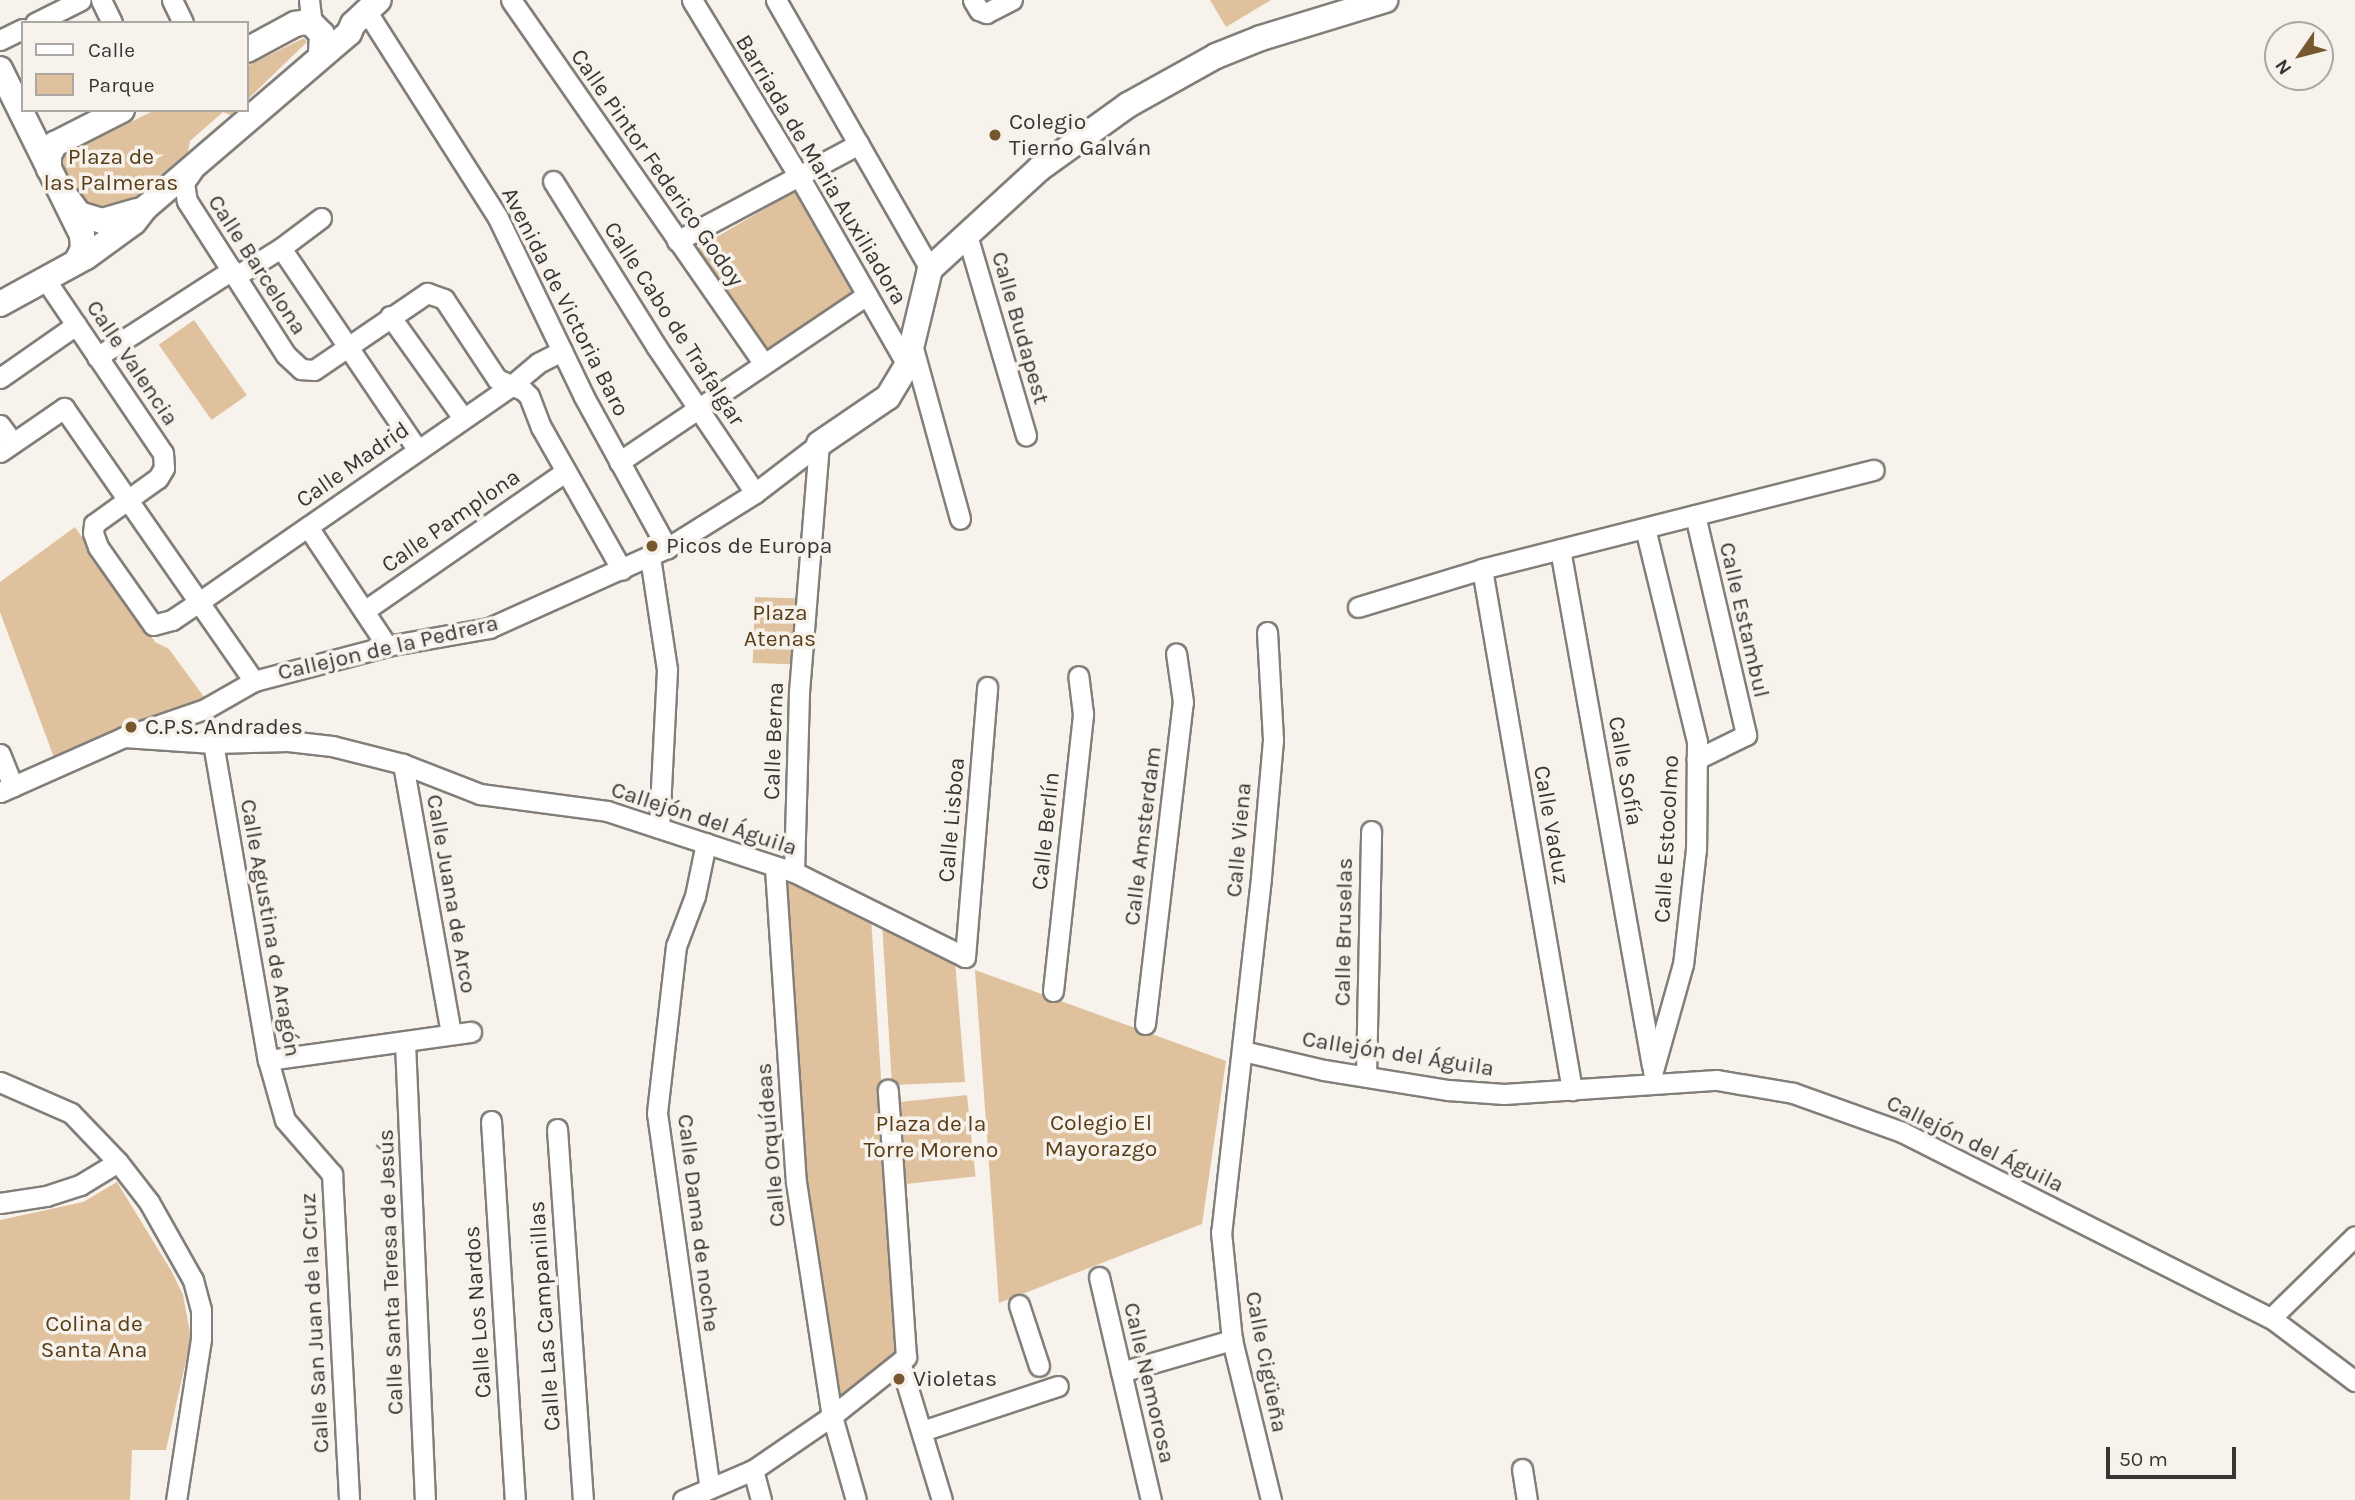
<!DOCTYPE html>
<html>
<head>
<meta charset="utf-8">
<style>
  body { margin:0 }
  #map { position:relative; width:2355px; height:1500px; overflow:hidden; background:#f7f2ec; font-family:Karla,sans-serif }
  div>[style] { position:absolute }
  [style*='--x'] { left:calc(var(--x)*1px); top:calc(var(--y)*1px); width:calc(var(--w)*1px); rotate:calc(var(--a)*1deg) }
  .green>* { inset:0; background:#dfc19d; transform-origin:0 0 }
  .roads { filter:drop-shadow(2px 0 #827e79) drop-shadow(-2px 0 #827e79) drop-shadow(0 2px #827e79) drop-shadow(0 -2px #827e79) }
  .minor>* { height:19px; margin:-9.5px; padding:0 9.5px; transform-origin:9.5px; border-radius:9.5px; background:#fff }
  .tertiary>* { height:24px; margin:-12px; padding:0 12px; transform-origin:12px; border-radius:12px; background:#fff }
  .dots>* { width:19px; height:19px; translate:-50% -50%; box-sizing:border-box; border:4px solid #f7f2ec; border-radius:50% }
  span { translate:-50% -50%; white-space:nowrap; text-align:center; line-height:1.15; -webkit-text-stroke:7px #f7f2ec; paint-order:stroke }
  .poi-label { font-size:23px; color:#383634 }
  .left { translate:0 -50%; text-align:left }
  .park-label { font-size:23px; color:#593d16 }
  .street-label { font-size:23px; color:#383634 }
  .legend { position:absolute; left:21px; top:21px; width:228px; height:91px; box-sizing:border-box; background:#f7f2ec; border:2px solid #aba7a2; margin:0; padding:9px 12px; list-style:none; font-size:21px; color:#383634 }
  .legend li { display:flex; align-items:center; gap:14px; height:35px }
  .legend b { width:35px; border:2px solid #aba7a2 }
  .north { position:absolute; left:2264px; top:21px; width:70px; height:70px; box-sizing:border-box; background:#f7f2ec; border:2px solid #aba7a2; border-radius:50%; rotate:235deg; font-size:19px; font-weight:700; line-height:28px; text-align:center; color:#383634 }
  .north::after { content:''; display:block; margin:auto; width:24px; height:32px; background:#77572d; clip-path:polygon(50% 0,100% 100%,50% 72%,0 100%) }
  .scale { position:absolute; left:2106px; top:1447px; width:130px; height:32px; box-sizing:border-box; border:4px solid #383634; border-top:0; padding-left:9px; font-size:21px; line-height:24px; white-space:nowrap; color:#383634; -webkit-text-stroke:5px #f7f2ec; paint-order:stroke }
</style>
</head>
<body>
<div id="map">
  <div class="green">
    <i style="clip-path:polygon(1210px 0,1271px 0,1226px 27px)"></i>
    <i style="clip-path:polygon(304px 38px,307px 42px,247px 100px,247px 66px)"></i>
    <i style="clip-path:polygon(155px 110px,236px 110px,231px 115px,223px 112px,190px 141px,188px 152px,135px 197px,105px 212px,91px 209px,76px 194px,60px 157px)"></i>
    <i style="clip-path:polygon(797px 190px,855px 290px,768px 351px,696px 249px)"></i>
    <i style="left:194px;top:320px;width:92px;height:43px;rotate:55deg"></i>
    <i style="clip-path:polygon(75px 527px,155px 642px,169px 649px,204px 697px,56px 763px,0 612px,0 582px)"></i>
    <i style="left:755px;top:597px;width:52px;height:66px;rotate:2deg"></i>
    <i style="clip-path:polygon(782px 874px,871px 917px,898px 1353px,833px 1400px,799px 1143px)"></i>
    <i style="clip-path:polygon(882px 923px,955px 961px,965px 1082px,892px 1085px)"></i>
    <i style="clip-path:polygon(975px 970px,1226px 1061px,1202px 1224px,999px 1303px)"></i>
    <i style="left:967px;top:1095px;width:82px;height:80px;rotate:84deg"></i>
    <i style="clip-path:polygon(117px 1182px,172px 1272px,183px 1295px,191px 1338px,166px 1450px,132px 1450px,130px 1500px,0 1500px,0 1220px,83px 1202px)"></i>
  </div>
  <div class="roads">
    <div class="minor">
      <i style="--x:101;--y:0;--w:25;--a:64"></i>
      <i style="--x:172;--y:0;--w:25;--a:64"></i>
      <i style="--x:309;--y:0;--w:24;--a:83"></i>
      <i style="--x:511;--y:0;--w:443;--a:55.2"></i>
      <i style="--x:692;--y:0;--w:208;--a:58.8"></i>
      <i style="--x:800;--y:178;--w:215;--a:60.2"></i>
      <i style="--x:776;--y:0;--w:310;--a:60.2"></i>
      <i style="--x:973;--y:0;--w:12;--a:59"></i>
      <i style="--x:979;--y:10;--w:8;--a:23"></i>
      <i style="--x:986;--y:13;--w:29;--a:-27"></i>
      <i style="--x:367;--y:12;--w:244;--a:57.5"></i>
      <i style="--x:498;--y:218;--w:196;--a:64.3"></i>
      <i style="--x:583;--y:395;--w:175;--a:61.2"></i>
      <i style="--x:35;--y:23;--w:51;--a:-26.6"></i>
      <i style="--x:0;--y:40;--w:25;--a:-26"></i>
      <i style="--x:193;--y:170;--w:16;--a:125"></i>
      <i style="--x:184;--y:183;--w:18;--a:81"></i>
      <i style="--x:187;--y:201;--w:183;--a:57.3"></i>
      <i style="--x:286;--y:355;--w:21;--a:43"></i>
      <i style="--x:301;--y:369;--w:13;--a:4"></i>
      <i style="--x:314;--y:370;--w:137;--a:-34.3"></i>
      <i style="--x:427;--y:293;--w:18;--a:19"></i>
      <i style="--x:444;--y:299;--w:96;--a:56.5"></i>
      <i style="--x:497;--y:379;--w:28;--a:23"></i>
      <i style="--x:523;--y:390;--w:8;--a:45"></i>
      <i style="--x:529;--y:396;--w:33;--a:69"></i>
      <i style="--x:541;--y:427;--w:164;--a:60.5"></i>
      <i style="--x:553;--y:181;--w:195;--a:58"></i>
      <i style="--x:656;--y:346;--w:177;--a:56"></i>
      <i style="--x:967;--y:235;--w:209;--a:73.6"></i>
      <i style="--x:677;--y:241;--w:206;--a:-28.1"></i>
      <i style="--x:281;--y:248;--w:50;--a:-36.9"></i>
      <i style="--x:236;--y:276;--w:53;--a:-31.9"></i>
      <i style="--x:281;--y:248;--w:243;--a:55.9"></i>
      <i style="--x:45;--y:279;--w:210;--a:55.9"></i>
      <i style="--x:163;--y:453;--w:15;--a:86"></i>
      <i style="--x:164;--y:468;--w:12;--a:121"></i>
      <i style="--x:158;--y:478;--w:79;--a:144.3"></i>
      <i style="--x:94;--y:524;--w:9;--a:96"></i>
      <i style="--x:93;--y:533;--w:15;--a:70"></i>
      <i style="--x:98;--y:547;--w:95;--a:54.8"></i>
      <i style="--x:153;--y:625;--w:20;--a:-15"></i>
      <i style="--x:172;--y:620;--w:32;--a:-34"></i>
      <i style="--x:199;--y:602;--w:381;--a:-34.7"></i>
      <i style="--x:512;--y:385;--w:34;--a:-40"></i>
      <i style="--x:538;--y:363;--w:27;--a:-27"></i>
      <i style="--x:390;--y:316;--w:125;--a:54.4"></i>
      <i style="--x:913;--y:348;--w:177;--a:74.6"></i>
      <i style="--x:97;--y:357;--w:161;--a:-32.8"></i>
      <i style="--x:0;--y:378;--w:93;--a:-34.9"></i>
      <i style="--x:0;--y:425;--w:22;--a:54"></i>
      <i style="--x:0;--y:452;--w:78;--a:-34.5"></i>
      <i style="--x:64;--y:408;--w:333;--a:55.2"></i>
      <i style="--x:619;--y:462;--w:299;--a:-34"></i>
      <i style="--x:1695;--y:515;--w:226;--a:76.9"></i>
      <i style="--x:1746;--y:735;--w:55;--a:153.9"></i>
      <i style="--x:308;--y:527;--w:143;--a:56.4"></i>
      <i style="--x:1645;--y:528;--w:220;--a:76.3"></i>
      <i style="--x:1697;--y:742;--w:107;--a:90.5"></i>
      <i style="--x:1696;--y:849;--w:116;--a:96.4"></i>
      <i style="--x:1683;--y:964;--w:111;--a:105.7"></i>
      <i style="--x:1560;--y:549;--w:525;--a:79.91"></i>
      <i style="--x:650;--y:557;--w:114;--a:81.4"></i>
      <i style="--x:667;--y:670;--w:158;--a:92.9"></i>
      <i style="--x:1482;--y:569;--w:529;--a:80.2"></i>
      <i style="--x:1358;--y:607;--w:130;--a:-17"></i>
      <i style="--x:1482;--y:569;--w:404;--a:-14.2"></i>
      <i style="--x:364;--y:611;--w:244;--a:-34.7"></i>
      <i style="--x:1267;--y:632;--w:108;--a:86.8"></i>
      <i style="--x:1273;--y:740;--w:139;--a:95"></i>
      <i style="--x:1261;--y:878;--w:356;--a:96.4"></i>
      <i style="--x:1221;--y:1232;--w:109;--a:84.2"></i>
      <i style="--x:1232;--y:1340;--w:165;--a:76.3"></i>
      <i style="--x:124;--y:737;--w:89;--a:3.9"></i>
      <i style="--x:213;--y:743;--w:75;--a:-1.5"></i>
      <i style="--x:288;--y:741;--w:44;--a:6.5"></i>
      <i style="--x:332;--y:746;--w:73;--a:14.2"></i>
      <i style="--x:403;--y:764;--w:83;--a:21.3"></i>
      <i style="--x:480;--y:794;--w:128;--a:7.6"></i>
      <i style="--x:607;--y:811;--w:197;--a:18.1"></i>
      <i style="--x:794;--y:872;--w:191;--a:26.4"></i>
      <i style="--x:965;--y:957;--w:271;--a:-85.3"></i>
      <i style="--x:213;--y:743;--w:322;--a:80.2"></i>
      <i style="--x:268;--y:1060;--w:62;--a:74.2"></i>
      <i style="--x:285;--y:1120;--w:72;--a:49"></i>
      <i style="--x:332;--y:1174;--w:326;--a:87"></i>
      <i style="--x:0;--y:754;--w:35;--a:68"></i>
      <i style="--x:403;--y:764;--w:274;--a:79.9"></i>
      <i style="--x:0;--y:792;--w:136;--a:-23.9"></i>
      <i style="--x:124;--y:737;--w:86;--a:-19.1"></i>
      <i style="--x:205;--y:709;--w:56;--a:-29.7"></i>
      <i style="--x:254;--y:681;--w:138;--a:-14.7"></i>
      <i style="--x:387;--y:646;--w:104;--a:-10"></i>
      <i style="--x:489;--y:628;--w:195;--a:-24.2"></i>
      <i style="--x:667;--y:548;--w:104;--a:-32"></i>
      <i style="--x:755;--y:493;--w:81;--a:-37.4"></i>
      <i style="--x:706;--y:843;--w:54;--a:101.7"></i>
      <i style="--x:695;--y:896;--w:53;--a:110.8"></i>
      <i style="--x:676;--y:946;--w:168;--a:96.5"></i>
      <i style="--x:657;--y:1113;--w:379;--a:82"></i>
      <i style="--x:775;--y:868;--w:315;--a:86.2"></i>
      <i style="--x:796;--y:1182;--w:237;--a:81.3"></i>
      <i style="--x:832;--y:1416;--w:87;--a:74.1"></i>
      <i style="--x:794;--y:872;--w:180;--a:-88.4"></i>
      <i style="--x:799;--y:692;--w:249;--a:-85.4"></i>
      <i style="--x:1053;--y:991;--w:279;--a:-83.8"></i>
      <i style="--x:1083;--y:714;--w:38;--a:-97"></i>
      <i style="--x:1145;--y:1024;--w:324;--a:-83.3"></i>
      <i style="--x:1183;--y:702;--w:49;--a:-98.1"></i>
      <i style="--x:405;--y:1043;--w:457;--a:87.5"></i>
      <i style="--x:1243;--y:1051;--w:83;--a:13.2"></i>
      <i style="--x:1324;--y:1070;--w:126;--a:9.2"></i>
      <i style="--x:1448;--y:1090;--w:56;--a:4.1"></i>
      <i style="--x:1504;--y:1094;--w:213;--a:-3.8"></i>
      <i style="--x:1717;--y:1080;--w:77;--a:9.7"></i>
      <i style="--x:1793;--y:1093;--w:116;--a:19.7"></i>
      <i style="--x:1902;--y:1132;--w:413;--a:26.8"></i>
      <i style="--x:2271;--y:1318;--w:105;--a:36.9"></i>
      <i style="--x:268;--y:1060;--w:205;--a:-7.9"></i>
      <i style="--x:1366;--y:1076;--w:245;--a:-88.8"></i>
      <i style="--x:0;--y:1082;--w:77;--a:23.6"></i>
      <i style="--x:71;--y:1113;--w:68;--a:46.2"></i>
      <i style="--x:118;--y:1162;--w:51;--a:52.2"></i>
      <i style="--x:149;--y:1202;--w:90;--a:60.6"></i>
      <i style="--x:193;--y:1280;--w:31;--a:75"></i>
      <i style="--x:201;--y:1310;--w:29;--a:90"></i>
      <i style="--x:201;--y:1339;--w:163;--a:98.8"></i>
      <i style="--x:491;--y:1121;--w:380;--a:86.4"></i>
      <i style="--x:557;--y:1129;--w:372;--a:86"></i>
      <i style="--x:0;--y:1203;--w:47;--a:-8.7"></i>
      <i style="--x:46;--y:1196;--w:36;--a:-18"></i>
      <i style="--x:80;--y:1185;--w:44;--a:-31.2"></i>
      <i style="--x:1099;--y:1277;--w:229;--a:76.9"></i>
      <i style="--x:1019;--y:1305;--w:64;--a:71.8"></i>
      <i style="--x:2271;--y:1318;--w:117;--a:-44.3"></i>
      <i style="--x:900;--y:1362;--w:144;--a:73.1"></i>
      <i style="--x:1121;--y:1372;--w:116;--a:-16.1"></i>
      <i style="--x:922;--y:1431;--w:143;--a:-18.3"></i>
      <i style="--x:1522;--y:1469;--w:31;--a:81"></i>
      <i style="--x:753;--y:1470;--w:31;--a:75"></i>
      <i style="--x:683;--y:1500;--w:76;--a:-23.2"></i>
      <i style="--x:753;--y:1470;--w:96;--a:-34.4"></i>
      <i style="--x:832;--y:1416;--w:95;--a:-38.6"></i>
      <i style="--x:906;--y:1357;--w:268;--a:-93.9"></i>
    </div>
    <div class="tertiary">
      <i style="--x:247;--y:50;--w:55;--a:-28.4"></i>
      <i style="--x:295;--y:24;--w:11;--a:-10"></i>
      <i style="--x:306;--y:22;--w:6;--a:18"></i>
      <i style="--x:312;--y:24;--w:14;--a:45"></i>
      <i style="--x:322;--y:34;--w:20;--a:93"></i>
      <i style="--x:0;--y:69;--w:185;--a:63.7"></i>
      <i style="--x:82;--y:235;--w:14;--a:86"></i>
      <i style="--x:83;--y:249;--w:11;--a:117"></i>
      <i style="--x:49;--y:169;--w:14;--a:-90"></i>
      <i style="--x:49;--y:155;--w:13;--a:-61"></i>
      <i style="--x:55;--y:144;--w:75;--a:-26.9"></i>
      <i style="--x:68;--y:199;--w:19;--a:54"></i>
      <i style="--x:79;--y:214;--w:24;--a:17"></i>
      <i style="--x:102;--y:221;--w:36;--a:-16"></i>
      <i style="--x:0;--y:304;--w:98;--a:-28.7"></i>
      <i style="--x:86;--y:257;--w:59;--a:-36.1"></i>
      <i style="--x:134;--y:222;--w:18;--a:-52"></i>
      <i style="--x:145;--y:208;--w:269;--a:-40.6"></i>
      <i style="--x:349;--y:33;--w:10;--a:-66"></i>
      <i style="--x:353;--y:24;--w:35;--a:-43"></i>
      <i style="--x:819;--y:444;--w:83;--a:-34.3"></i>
      <i style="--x:888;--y:397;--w:37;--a:-59"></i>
      <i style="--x:907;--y:365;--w:99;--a:-76.5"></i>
      <i style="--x:930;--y:269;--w:148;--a:-42.5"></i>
      <i style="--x:1039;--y:169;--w:110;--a:-35.7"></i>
      <i style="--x:1128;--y:105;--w:101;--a:-29.1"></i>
      <i style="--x:1216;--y:56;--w:48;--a:-21.8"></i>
      <i style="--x:1261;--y:38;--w:130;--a:-17"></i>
    </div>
  </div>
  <div class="dots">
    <i style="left:995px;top:135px;background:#77572d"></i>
    <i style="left:652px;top:546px;background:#77572d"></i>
    <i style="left:131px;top:727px;background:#77572d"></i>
    <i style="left:899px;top:1379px;background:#77572d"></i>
  </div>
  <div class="poi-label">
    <span class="left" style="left:1009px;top:135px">Colegio<br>Tierno Galván</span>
    <span class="left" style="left:666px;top:546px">Picos de Europa</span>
    <span class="left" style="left:145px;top:727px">C.P.S. Andrades</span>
    <span class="left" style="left:913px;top:1379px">Violetas</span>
  </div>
  <div class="park-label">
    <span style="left:111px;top:170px">Plaza de<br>las Palmeras</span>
    <span style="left:780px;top:626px">Plaza<br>Atenas</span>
    <span style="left:1101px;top:1136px">Colegio El<br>Mayorazgo</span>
    <span style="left:931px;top:1137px">Plaza de la<br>Torre Moreno</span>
    <span style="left:94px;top:1337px">Colina de<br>Santa Ana</span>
  </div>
  <div class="street-label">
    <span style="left:657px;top:168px;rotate:55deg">Calle Pintor Federico Godoy</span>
    <span style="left:821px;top:170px;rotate:59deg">Barriada de Maria Auxiliadora</span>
    <span style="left:257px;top:265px;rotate:57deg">Calle Barcelona</span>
    <span style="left:565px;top:302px;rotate:63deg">Avenida de Victoria Baro</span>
    <span style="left:674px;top:324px;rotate:57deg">Calle Cabo de Trafalgar</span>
    <span style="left:1020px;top:328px;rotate:74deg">Calle Budapest</span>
    <span style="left:132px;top:363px;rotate:56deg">Calle Valencia</span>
    <span style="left:353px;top:465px;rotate:-35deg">Calle Madrid</span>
    <span style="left:451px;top:521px;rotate:-35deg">Calle Pamplona</span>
    <span style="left:1744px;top:620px;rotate:77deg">Calle Estambul</span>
    <span style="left:388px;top:648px;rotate:-13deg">Callejon de la Pedrera</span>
    <span style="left:774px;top:741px;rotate:-88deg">Calle Berna</span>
    <span style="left:1625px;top:771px;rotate:80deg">Calle Sofía</span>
    <span style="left:704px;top:819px;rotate:18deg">Callejón del Águila</span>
    <span style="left:952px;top:820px;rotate:-85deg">Calle Lisboa</span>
    <span style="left:1551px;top:825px;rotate:80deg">Calle Vaduz</span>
    <span style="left:1046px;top:831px;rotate:-84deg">Calle Berlín</span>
    <span style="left:1143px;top:836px;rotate:-83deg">Calle Amsterdam</span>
    <span style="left:1667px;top:839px;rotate:-87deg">Calle Estocolmo</span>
    <span style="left:1239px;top:840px;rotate:-85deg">Calle Viena</span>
    <span style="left:451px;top:894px;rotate:80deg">Calle Juana de Arco</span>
    <span style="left:270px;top:928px;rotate:80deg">Calle Agustina de Aragón</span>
    <span style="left:1344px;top:932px;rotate:-89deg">Calle Bruselas</span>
    <span style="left:1398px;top:1054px;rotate:9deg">Callejón del Águila</span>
    <span style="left:1975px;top:1144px;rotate:26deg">Callejón del Águila</span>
    <span style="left:771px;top:1145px;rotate:-95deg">Calle Orquídeas</span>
    <span style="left:698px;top:1223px;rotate:83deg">Calle Dama de noche</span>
    <span style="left:391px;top:1272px;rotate:-92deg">Calle Santa Teresa de Jesús</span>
    <span style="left:478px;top:1312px;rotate:-94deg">Calle Los Nardos</span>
    <span style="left:545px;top:1316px;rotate:-94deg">Calle Las Campanillas</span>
    <span style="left:315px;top:1323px;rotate:-93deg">Calle San Juan de la Cruz</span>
    <span style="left:1266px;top:1362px;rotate:79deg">Calle Cigüeña</span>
    <span style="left:1149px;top:1383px;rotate:77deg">Calle Nemorosa</span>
  </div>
  <ul class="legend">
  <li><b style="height:9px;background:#fff"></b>Calle</li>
  <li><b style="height:19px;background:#dfc19d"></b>Parque</li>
  </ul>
  <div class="north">N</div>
  <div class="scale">50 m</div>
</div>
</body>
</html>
